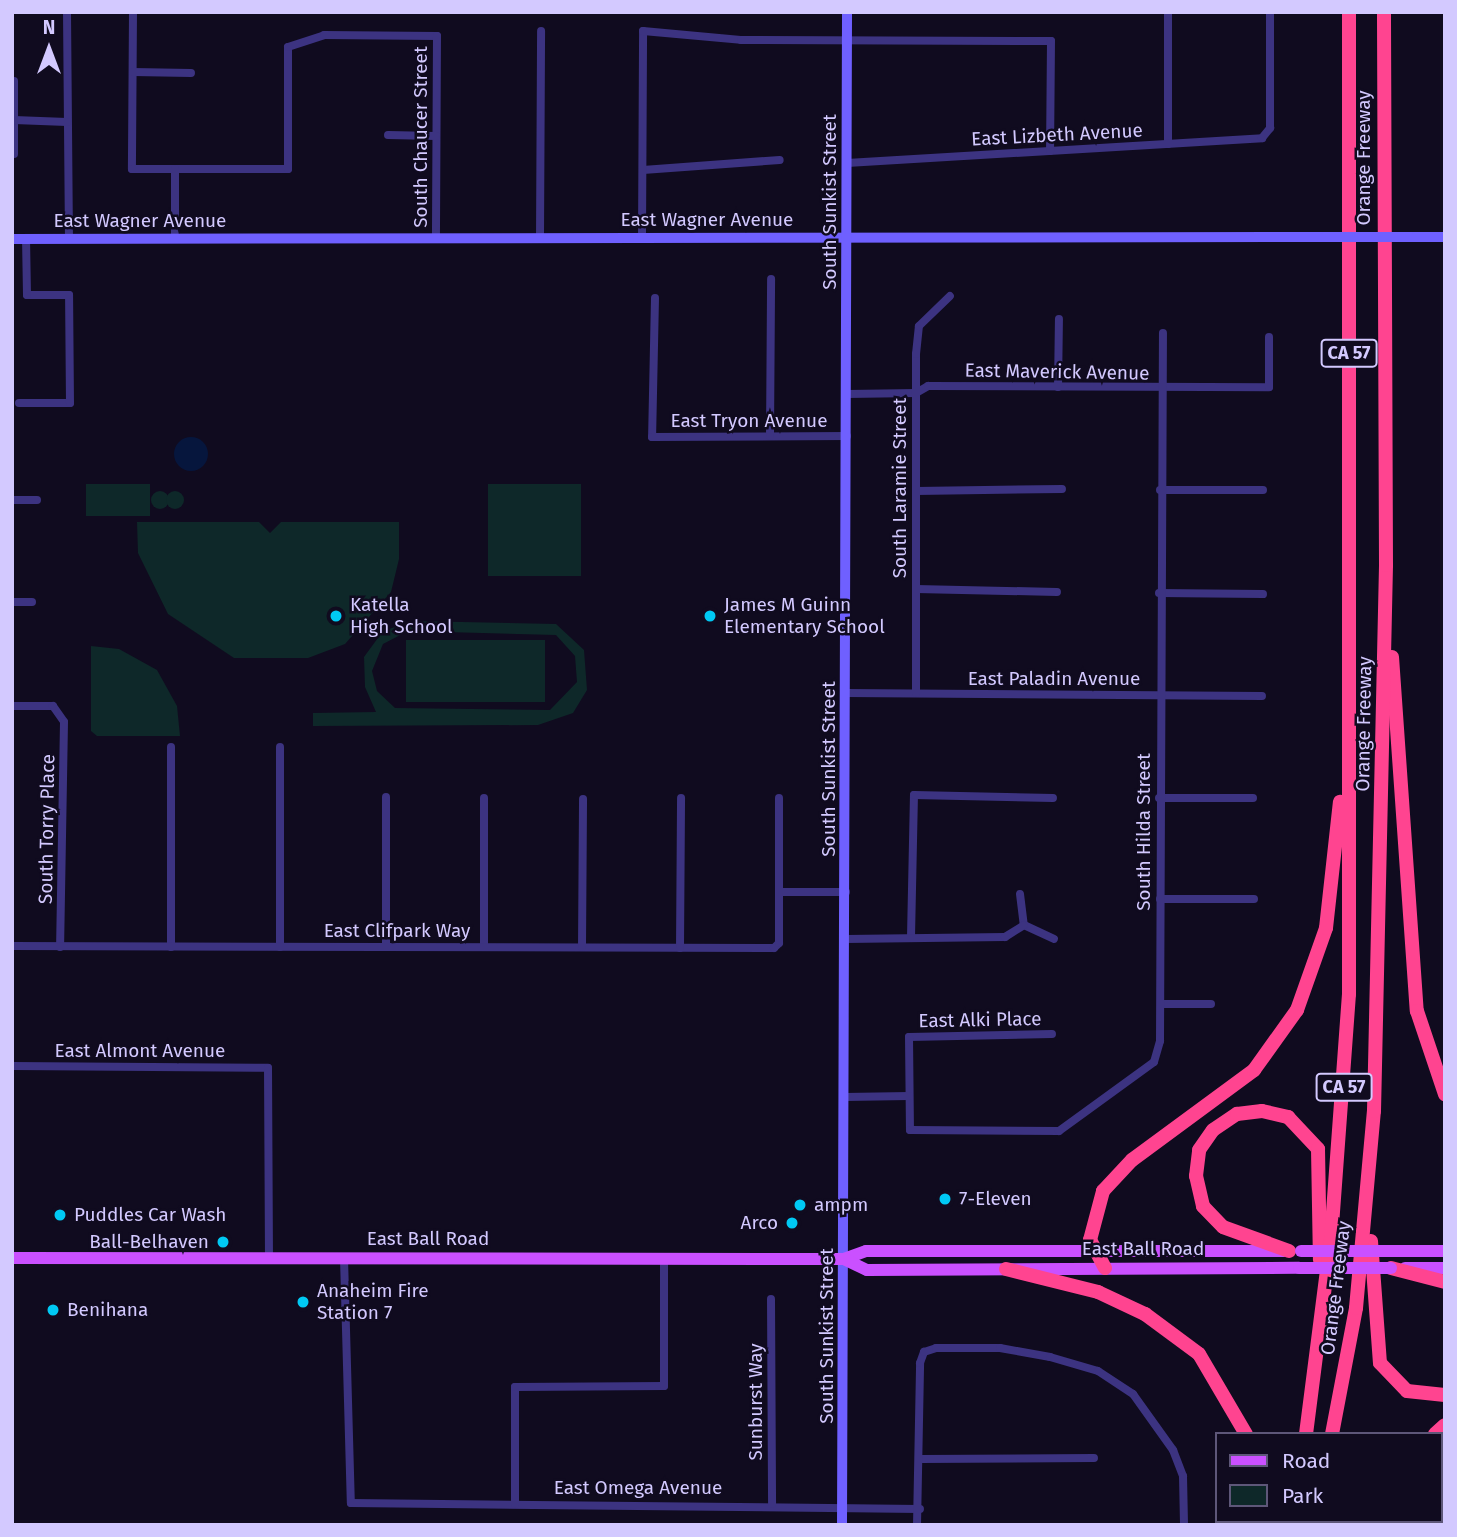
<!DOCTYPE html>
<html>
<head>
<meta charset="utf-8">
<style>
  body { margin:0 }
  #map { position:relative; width:1457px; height:1537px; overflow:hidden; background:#100b1f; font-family:"Fira Sans",sans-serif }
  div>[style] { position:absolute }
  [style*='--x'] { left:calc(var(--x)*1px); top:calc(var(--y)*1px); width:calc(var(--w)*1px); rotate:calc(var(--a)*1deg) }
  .green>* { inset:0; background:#0e2829; transform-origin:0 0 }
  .round { border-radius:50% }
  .water>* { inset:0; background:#06163d }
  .street>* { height:8px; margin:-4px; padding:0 4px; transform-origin:4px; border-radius:4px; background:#3c3381 }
  .secondary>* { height:10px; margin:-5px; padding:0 5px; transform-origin:5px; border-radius:5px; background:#6f60ff }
  .primary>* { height:12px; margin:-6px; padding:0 6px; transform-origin:6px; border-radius:6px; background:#ca50ff }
  .highway>* { height:14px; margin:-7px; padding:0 7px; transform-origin:7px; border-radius:7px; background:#ff4490 }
  .secondary-bridge>* { height:10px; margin:-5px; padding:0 5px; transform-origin:5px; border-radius:5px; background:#6f60ff }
  .primary-bridge>* { height:12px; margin:-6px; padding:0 6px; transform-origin:6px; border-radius:6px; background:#ca50ff }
  .dots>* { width:19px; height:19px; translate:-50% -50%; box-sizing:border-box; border:4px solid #100b1f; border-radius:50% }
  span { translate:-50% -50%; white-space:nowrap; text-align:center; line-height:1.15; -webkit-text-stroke:5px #100b1f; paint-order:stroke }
  .shield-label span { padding:2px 5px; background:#100b1f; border:2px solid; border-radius:5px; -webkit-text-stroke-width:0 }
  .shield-label { font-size:18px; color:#d3c9ff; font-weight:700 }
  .street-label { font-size:19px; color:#d3c9ff }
  .poi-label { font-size:19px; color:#d3c9ff }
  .left { translate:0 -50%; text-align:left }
  .right { translate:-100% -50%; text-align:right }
  .frame { position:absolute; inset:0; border:14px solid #d3c9ff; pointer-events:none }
  .legend { position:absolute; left:1215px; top:1432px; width:228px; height:91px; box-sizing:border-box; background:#100b1f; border:2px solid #5e5779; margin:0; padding:9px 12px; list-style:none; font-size:21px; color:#d3c9ff }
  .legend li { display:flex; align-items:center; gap:14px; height:35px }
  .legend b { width:35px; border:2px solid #5e5779 }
  .north { position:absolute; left:14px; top:14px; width:70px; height:70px; -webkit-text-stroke:5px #100b1f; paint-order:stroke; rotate:0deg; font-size:19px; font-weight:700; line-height:28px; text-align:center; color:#d3c9ff }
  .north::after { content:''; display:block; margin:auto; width:24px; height:32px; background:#d3c9ff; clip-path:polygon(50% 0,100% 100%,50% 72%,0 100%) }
</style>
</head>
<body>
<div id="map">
  <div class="green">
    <i style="left:86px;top:484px;width:64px;height:32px"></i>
    <i style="left:488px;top:484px;width:93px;height:92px"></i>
    <i class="round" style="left:151px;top:491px;width:18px;height:18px"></i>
    <i class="round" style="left:166px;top:491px;width:18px;height:18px"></i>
    <i style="clip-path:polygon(137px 522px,259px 522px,270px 533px,281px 522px,399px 522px,399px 559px,391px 592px,345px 644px,308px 658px,234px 658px,168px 614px,138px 553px)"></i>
    <i style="clip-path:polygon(evenodd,413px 621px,556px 624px,584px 650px,587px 690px,573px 713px,538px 725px,313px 726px,313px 713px,376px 712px,365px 687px,364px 657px,383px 631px,413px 621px,408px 631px,556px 635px,575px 656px,577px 682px,550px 710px,395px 708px,377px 691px,372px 671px,383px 644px,408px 631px)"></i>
    <i style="left:406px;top:640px;width:139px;height:62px"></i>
    <i style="clip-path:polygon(91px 646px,119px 649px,157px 670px,177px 706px,180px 736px,97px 736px,91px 731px)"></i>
  </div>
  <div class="water">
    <i class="round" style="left:174px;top:437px;width:34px;height:34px"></i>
  </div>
  <div class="street">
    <i style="--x:67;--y:12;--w:226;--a:89.5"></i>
    <i style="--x:133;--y:12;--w:157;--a:90.4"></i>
    <i style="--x:132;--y:169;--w:156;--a:0"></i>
    <i style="--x:288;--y:169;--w:122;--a:-90"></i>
    <i style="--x:288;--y:47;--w:38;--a:-18"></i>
    <i style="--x:324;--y:35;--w:113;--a:0.5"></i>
    <i style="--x:437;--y:36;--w:202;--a:90.3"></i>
    <i style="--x:133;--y:72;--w:58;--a:1"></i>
    <i style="--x:14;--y:81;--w:73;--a:90"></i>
    <i style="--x:14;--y:120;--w:53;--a:2.2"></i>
    <i style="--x:388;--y:135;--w:48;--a:1.2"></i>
    <i style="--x:1168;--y:144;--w:132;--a:-90"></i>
    <i style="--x:847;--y:163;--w:416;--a:-3.4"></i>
    <i style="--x:1262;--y:138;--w:13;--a:-51"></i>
    <i style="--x:1270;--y:128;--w:116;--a:-90"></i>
    <i style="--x:175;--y:169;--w:69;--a:90"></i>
    <i style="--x:643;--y:170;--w:137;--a:-4.2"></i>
    <i style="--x:540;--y:237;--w:206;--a:-89.7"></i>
    <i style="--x:642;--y:237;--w:206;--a:-89.7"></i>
    <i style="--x:643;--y:31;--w:98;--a:5.2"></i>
    <i style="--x:741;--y:40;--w:310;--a:0.2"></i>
    <i style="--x:1051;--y:41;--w:110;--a:90.5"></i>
    <i style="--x:655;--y:298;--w:139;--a:91.2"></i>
    <i style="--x:652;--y:437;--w:195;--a:-0.3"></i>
    <i style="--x:1058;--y:387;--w:68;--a:-89.2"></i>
    <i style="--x:847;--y:394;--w:69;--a:-0.8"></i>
    <i style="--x:916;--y:393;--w:14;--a:-30"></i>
    <i style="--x:928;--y:386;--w:341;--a:0.2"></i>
    <i style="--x:1269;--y:387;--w:50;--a:-90"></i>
    <i style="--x:19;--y:403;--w:51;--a:0"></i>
    <i style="--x:70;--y:403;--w:108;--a:-90.5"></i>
    <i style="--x:69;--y:295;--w:42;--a:180"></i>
    <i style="--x:27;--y:295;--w:57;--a:-91"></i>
    <i style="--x:770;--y:436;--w:157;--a:-89.6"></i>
    <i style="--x:1160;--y:490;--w:103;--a:0"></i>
    <i style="--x:916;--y:491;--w:146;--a:-0.8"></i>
    <i style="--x:12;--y:500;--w:25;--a:0"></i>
    <i style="--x:916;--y:589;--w:141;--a:1.2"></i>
    <i style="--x:1159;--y:593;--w:104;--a:0.6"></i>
    <i style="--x:12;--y:602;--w:20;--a:0"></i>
    <i style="--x:846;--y:693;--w:416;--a:0.4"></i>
    <i style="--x:916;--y:693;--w:339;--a:-90"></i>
    <i style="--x:916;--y:354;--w:28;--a:-84"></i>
    <i style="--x:919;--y:326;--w:43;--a:-44.1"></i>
    <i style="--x:12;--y:706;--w:41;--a:0"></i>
    <i style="--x:53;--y:706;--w:19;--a:55"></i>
    <i style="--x:64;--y:722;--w:225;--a:91"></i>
    <i style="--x:171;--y:747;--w:200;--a:90"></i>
    <i style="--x:280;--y:747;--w:200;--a:90"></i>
    <i style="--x:386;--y:797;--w:150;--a:90"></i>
    <i style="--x:484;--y:798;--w:149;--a:90"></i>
    <i style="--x:1159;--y:798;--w:94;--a:0"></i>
    <i style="--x:779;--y:892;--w:67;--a:0"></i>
    <i style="--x:1020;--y:894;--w:31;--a:83"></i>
    <i style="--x:1024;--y:925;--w:33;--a:25"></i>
    <i style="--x:1160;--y:899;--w:94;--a:0"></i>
    <i style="--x:911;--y:937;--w:142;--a:-88.8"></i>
    <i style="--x:914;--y:795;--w:139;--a:1.2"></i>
    <i style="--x:846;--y:939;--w:159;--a:-0.7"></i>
    <i style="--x:1005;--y:937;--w:22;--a:-32"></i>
    <i style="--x:12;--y:946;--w:762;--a:0.15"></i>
    <i style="--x:774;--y:948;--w:7;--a:-45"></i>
    <i style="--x:779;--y:943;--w:145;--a:-90"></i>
    <i style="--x:582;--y:947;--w:148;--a:-89.6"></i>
    <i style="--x:680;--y:948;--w:150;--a:-89.6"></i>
    <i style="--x:1161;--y:1004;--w:50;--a:0"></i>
    <i style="--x:1052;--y:1034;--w:143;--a:178.8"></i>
    <i style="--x:909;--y:1037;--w:93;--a:89.4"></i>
    <i style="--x:910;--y:1130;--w:149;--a:0.4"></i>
    <i style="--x:1059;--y:1131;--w:117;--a:-36"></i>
    <i style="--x:1154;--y:1062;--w:22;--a:-74"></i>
    <i style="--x:1160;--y:1041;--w:708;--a:-89.76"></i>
    <i style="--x:12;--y:1066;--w:256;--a:0.4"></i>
    <i style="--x:268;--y:1068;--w:189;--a:89.7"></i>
    <i style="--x:845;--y:1097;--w:64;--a:-0.9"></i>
    <i style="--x:344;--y:1258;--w:245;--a:88.4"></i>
    <i style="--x:351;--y:1503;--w:569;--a:0.6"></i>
    <i style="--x:771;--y:1299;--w:205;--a:89.7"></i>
    <i style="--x:920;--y:1459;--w:174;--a:-0.3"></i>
    <i style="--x:515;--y:1504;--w:117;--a:-90"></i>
    <i style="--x:515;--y:1387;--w:149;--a:-0.4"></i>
    <i style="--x:664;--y:1386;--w:127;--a:-90"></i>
    <i style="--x:917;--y:1525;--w:162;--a:-88.9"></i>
    <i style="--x:920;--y:1363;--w:12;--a:-70"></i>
    <i style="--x:924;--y:1352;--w:13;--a:-18"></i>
    <i style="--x:936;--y:1348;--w:64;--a:0"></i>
    <i style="--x:1000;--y:1348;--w:51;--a:10.2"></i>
    <i style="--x:1050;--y:1357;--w:50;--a:16.3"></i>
    <i style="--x:1098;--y:1371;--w:42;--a:33.3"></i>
    <i style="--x:1133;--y:1394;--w:69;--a:54.5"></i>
    <i style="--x:1173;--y:1450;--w:28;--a:69"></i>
    <i style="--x:1183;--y:1476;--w:49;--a:88.8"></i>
  </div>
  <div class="secondary">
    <i style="--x:1410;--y:237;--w:35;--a:0"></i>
    <i style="--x:12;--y:239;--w:1313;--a:-0.09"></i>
    <i style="--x:842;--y:1525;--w:1513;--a:-89.81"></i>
  </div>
  <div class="primary">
    <i style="--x:1393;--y:1251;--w:52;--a:0"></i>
    <i style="--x:12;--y:1258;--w:832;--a:0.07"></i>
    <i style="--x:844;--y:1259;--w:23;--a:-20"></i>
    <i style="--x:866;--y:1251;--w:418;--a:0"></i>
    <i style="--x:844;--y:1259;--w:25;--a:26"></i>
    <i style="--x:867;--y:1270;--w:432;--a:-0.3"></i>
    <i style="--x:1405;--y:1268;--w:40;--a:0"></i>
  </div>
  <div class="highway">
    <i style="--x:1392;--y:657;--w:355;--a:86"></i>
    <i style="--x:1417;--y:1011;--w:88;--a:71.4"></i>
    <i style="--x:1371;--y:1241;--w:122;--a:85.8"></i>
    <i style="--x:1380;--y:1363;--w:39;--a:46"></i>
    <i style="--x:1407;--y:1391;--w:38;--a:6"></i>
    <i style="--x:1289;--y:1251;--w:70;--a:-160"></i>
    <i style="--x:1223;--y:1227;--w:29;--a:-134"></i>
    <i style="--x:1203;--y:1206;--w:31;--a:-103"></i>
    <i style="--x:1196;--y:1176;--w:26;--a:-83"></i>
    <i style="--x:1199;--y:1150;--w:24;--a:-55"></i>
    <i style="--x:1213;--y:1130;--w:29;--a:-34"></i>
    <i style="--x:1237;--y:1114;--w:25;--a:-7"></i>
    <i style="--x:1262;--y:1111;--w:27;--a:13"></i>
    <i style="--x:1288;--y:1117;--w:44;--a:46.8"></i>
    <i style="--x:1318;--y:1149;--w:111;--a:89"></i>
    <i style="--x:1105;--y:1268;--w:32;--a:-118"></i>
    <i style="--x:1090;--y:1240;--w:51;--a:-75.1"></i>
    <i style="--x:1103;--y:1191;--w:42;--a:-46.9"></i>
    <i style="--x:1132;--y:1160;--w:152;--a:-36.4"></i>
    <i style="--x:1254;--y:1070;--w:74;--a:-54.4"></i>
    <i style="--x:1297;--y:1010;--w:87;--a:-70.5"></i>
    <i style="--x:1326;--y:928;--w:127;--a:-83.7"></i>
    <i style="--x:1391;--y:1268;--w:56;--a:14.5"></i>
    <i style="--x:1006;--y:1269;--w:95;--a:14"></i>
    <i style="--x:1098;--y:1292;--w:52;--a:25.1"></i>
    <i style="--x:1145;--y:1314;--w:67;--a:36.5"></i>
    <i style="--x:1199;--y:1354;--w:93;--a:59.6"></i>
    <i style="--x:1306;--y:1434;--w:197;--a:-82.7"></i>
    <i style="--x:1331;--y:1239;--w:246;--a:-85.8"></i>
    <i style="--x:1349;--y:994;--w:982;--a:-90"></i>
    <i style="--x:1332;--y:1434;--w:128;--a:-79.2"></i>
    <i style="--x:1356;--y:1308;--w:198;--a:-84.8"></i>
    <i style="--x:1374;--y:1111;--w:546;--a:-88.74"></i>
    <i style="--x:1386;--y:565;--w:553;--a:-90.21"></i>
    <i style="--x:1435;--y:1434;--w:13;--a:-42"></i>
    <i style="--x:1261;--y:1521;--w:4;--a:90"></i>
    <i style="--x:1287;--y:1525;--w:4;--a:-76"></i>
    <i style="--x:1314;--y:1525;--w:4;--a:-76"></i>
    <i style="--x:1359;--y:1525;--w:4;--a:-63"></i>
  </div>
  <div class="secondary-bridge">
    <i style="--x:1325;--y:237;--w:85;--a:0"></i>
  </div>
  <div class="primary-bridge">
    <i style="--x:1301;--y:1251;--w:92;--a:0"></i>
    <i style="--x:1299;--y:1268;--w:92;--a:0"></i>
  </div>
  <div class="dots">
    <i style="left:336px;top:616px;background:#00c9f4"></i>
    <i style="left:710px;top:616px;background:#00c9f4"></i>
    <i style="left:945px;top:1199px;background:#00c9f4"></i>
    <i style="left:800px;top:1205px;background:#00c9f4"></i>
    <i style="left:60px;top:1215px;background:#00c9f4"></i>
    <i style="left:792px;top:1223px;background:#00c9f4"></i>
    <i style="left:223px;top:1242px;background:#00c9f4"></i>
    <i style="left:303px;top:1302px;background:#00c9f4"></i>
    <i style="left:53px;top:1310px;background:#00c9f4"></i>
  </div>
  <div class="shield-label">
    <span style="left:1349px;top:353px">CA 57</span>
    <span style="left:1344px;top:1087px">CA 57</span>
  </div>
  <div class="street-label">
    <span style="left:1057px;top:135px;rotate:-3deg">East Lizbeth Avenue</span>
    <span style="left:421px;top:137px;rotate:-90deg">South Chaucer Street</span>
    <span style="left:1364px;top:158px;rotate:-90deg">Orange Freeway</span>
    <span style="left:830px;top:202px;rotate:-90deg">South Sunkist Street</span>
    <span style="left:707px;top:220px">East Wagner Avenue</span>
    <span style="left:140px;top:221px">East Wagner Avenue</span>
    <span style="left:1057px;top:372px;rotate:1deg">East Maverick Avenue</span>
    <span style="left:749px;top:421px">East Tryon Avenue</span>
    <span style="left:900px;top:488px;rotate:-90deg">South Laramie Street</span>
    <span style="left:1054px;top:679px">East Paladin Avenue</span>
    <span style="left:1364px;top:724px;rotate:-89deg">Orange Freeway</span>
    <span style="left:829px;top:769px;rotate:-90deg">South Sunkist Street</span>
    <span style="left:47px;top:829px;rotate:-89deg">South Torry Place</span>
    <span style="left:1144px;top:832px;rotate:-90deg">South Hilda Street</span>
    <span style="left:397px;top:931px">East Clifpark Way</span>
    <span style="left:980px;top:1020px;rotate:-1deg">East Alki Place</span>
    <span style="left:140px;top:1051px">East Almont Avenue</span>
    <span style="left:428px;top:1239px">East Ball Road</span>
    <span style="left:1143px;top:1249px">East Ball Road</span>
    <span style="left:1336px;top:1288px;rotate:-83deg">Orange Freeway</span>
    <span style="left:827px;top:1336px;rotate:-90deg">South Sunkist Street</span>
    <span style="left:756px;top:1402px;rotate:-90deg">Sunburst Way</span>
    <span style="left:638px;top:1488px">East Omega Avenue</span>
  </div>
  <div class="poi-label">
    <span class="left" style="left:350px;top:616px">Katella<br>High School</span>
    <span class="left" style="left:724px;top:616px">James M Guinn<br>Elementary School</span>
    <span class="left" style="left:959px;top:1199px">7-Eleven</span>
    <span class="left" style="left:814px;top:1205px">ampm</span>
    <span class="left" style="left:74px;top:1215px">Puddles Car Wash</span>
    <span class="right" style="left:778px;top:1223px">Arco</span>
    <span class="right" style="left:209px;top:1242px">Ball-Belhaven</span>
    <span class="left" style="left:317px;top:1302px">Anaheim Fire<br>Station 7</span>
    <span class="left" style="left:67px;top:1310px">Benihana</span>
  </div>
  <div class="frame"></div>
  <ul class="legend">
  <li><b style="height:9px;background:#ca50ff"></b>Road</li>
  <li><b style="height:19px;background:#0e2829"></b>Park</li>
  </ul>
  <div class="north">N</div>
</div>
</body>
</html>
